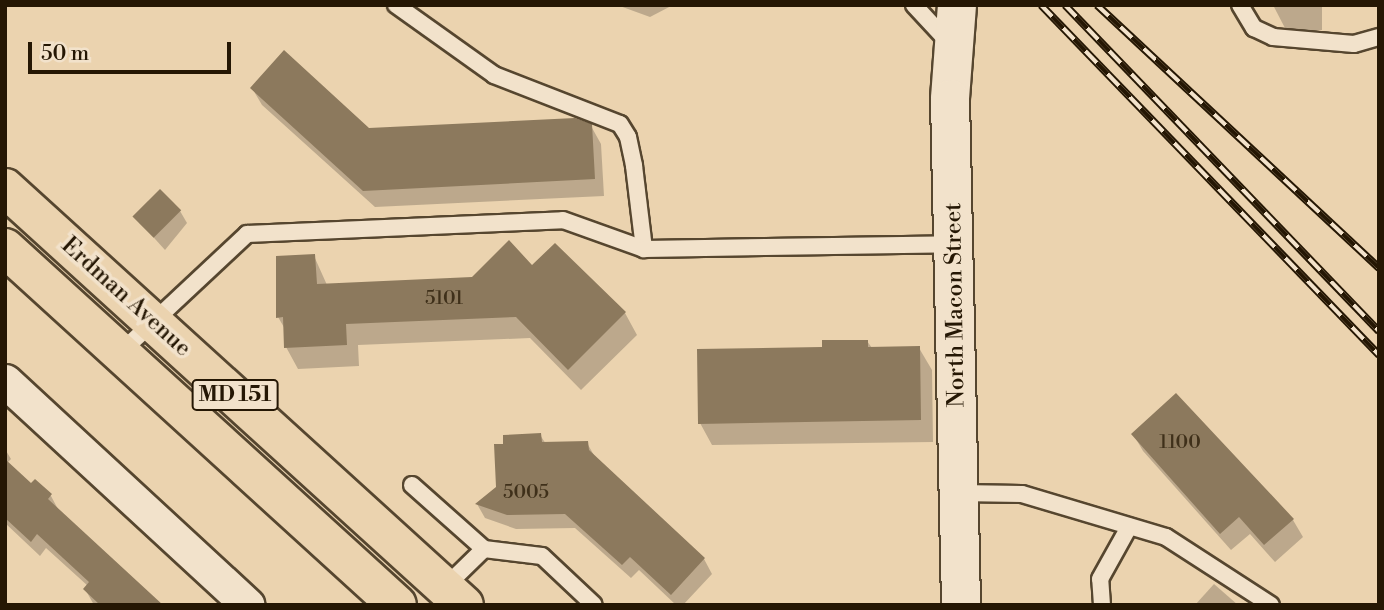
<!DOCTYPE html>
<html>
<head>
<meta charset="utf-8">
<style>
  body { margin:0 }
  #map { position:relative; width:1384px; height:610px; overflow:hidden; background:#ebd3af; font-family:"Libre Bodoni",serif }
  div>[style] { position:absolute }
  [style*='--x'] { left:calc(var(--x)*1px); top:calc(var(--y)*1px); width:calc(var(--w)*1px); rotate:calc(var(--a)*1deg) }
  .shadow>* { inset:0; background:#0003 }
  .building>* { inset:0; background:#8c795d; transform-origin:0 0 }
  .roads { filter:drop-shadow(2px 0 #56462f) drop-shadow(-2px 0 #56462f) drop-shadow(0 2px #56462f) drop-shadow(0 -2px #56462f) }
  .service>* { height:16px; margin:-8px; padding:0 8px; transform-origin:8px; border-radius:8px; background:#f2e2cb }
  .minor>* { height:33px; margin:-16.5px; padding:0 16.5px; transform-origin:16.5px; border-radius:16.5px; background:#f2e2cb }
  .tertiary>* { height:38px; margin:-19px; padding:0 19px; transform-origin:19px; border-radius:19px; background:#f2e2cb }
  .primary>* { height:38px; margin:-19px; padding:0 19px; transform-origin:19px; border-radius:19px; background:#ebd3af }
  .rail>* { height:8px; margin-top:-4px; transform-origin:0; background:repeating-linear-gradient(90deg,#f2e2cb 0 16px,#251704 0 32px); box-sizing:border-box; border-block:2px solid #251704 }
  span { translate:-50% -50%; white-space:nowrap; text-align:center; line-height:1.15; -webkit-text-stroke:7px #f2e2cb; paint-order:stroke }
  .number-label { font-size:19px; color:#3f301a }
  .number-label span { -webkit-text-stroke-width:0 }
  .shield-label span { padding:2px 5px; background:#f2e2cb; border:2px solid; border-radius:5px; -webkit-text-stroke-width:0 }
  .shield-label { font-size:21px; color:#251704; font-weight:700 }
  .street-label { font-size:23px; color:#251704 }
  .frame { position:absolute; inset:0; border:7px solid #251704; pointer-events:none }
  .scale { position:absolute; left:28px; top:42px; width:203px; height:32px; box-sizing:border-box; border:4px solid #251704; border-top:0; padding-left:9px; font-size:21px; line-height:24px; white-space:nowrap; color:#251704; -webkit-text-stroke:5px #f2e2cb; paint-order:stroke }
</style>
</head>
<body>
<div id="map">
  <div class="shadow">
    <i style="clip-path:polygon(617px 5px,673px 5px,650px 17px)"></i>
    <i style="clip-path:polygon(1273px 5px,1322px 5px,1322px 30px,1286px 30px)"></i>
    <i style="clip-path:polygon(252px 88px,368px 129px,591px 126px,601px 144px,604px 196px,375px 207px,262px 105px)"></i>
    <i style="clip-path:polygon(180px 211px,187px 223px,165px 250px,137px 219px)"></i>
    <i style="clip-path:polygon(314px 256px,327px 285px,472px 279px,532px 268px,625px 313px,637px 335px,581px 390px,530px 338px,358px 345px,359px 366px,298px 369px,286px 347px,285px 329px,278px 317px)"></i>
    <i style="clip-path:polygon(867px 341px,872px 348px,919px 348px,932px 370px,933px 442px,712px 445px,700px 423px)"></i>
    <i style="clip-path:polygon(1133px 434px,1293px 520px,1303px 537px,1275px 562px,1250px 534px,1231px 550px,1143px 451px)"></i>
    <i style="clip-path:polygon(540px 435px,546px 444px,587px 443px,595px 457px,704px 559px,712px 574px,683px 605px,676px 605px,639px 570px,631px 578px,575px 528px,516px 529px,485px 518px,477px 504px,498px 488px)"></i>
    <i style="clip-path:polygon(5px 449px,11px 459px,7px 463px,31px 486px,51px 496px,59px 511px,161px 605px,94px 605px,85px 589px,88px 586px,46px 548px,40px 556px,5px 523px)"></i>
    <i style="clip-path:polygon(1214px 584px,1238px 605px,1195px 605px)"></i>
  </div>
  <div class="building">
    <i style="clip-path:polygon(284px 50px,369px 128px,575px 118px,592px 124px,595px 179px,363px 191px,250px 88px)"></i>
    <i style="left:160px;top:189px;width:30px;height:39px;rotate:45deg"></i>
    <i style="clip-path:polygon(509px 240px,532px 265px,555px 243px,626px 312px,568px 370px,516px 317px,346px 324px,347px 345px,284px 348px,283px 317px,276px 318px,276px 256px,315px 254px,317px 284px,472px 277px)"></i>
    <i style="clip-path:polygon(822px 340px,868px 340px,868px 347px,920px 346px,921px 420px,698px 424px,697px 349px,822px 347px)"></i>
    <i style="clip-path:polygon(1176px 393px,1294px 519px,1264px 545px,1239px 517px,1220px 534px,1131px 434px)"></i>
    <i style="clip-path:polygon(541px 433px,542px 442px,588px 441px,589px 450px,705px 558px,671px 595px,630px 557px,622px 565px,565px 514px,507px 515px,475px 504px,496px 487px,494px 444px,503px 444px,503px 435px)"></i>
    <i style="clip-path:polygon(5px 459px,31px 483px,35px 479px,52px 494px,48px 499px,163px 605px,100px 605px,83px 589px,89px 582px,37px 534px,31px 542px,5px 518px)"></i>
  </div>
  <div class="roads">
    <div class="service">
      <i style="--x:396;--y:5;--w:120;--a:35.5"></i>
      <i style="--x:494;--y:75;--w:135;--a:21.3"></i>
      <i style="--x:620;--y:124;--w:15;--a:58"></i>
      <i style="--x:628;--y:137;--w:30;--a:78"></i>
      <i style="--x:634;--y:166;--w:84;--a:83.1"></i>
      <i style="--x:914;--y:5;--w:54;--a:47.2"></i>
      <i style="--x:1240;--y:5;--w:27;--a:59"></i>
      <i style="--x:1254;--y:28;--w:21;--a:25"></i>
      <i style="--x:1273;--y:37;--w:81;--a:4.9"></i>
      <i style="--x:1354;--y:44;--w:26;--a:-16"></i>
      <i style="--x:120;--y:353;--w:174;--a:-43.1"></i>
      <i style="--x:247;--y:234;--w:316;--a:-2.5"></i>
      <i style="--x:563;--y:220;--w:86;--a:19.7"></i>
      <i style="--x:644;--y:249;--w:310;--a:-0.9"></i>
      <i style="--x:412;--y:485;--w:96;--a:41.6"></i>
      <i style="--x:959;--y:493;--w:63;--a:0.9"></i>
      <i style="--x:1022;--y:494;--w:150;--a:16.6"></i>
      <i style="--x:1166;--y:537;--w:125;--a:32.9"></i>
      <i style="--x:445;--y:587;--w:54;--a:-44.3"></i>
      <i style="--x:484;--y:549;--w:58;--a:6.9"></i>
      <i style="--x:542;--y:556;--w:71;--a:43.3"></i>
      <i style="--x:1102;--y:605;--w:26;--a:-94"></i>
      <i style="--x:1100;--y:579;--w:60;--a:-60.9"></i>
    </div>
    <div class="minor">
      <i style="--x:5;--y:381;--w:330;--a:42.7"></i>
    </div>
    <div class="tertiary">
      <i style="--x:957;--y:5;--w:94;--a:94.3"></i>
      <i style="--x:950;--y:99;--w:506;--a:88.75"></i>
    </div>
    <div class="primary">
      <i style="--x:5;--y:188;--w:620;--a:42.26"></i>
      <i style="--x:5;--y:248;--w:530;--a:42.32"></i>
    </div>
  </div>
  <div class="rail">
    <i style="--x:1041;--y:5;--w:487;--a:46"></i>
    <i style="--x:1065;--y:5;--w:453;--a:46.1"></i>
    <i style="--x:1097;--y:5;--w:386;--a:43"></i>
  </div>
  <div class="number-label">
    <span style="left:444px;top:299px">5101</span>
    <span style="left:1180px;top:443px">1100</span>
    <span style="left:526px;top:493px">5005</span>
  </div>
  <div class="shield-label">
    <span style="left:235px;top:395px">MD 151</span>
  </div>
  <div class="street-label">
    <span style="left:126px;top:297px;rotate:42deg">Erdman Avenue</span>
    <span style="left:955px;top:305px;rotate:-91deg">North Macon Street</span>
  </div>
  <div class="frame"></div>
  <div class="scale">50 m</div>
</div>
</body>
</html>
